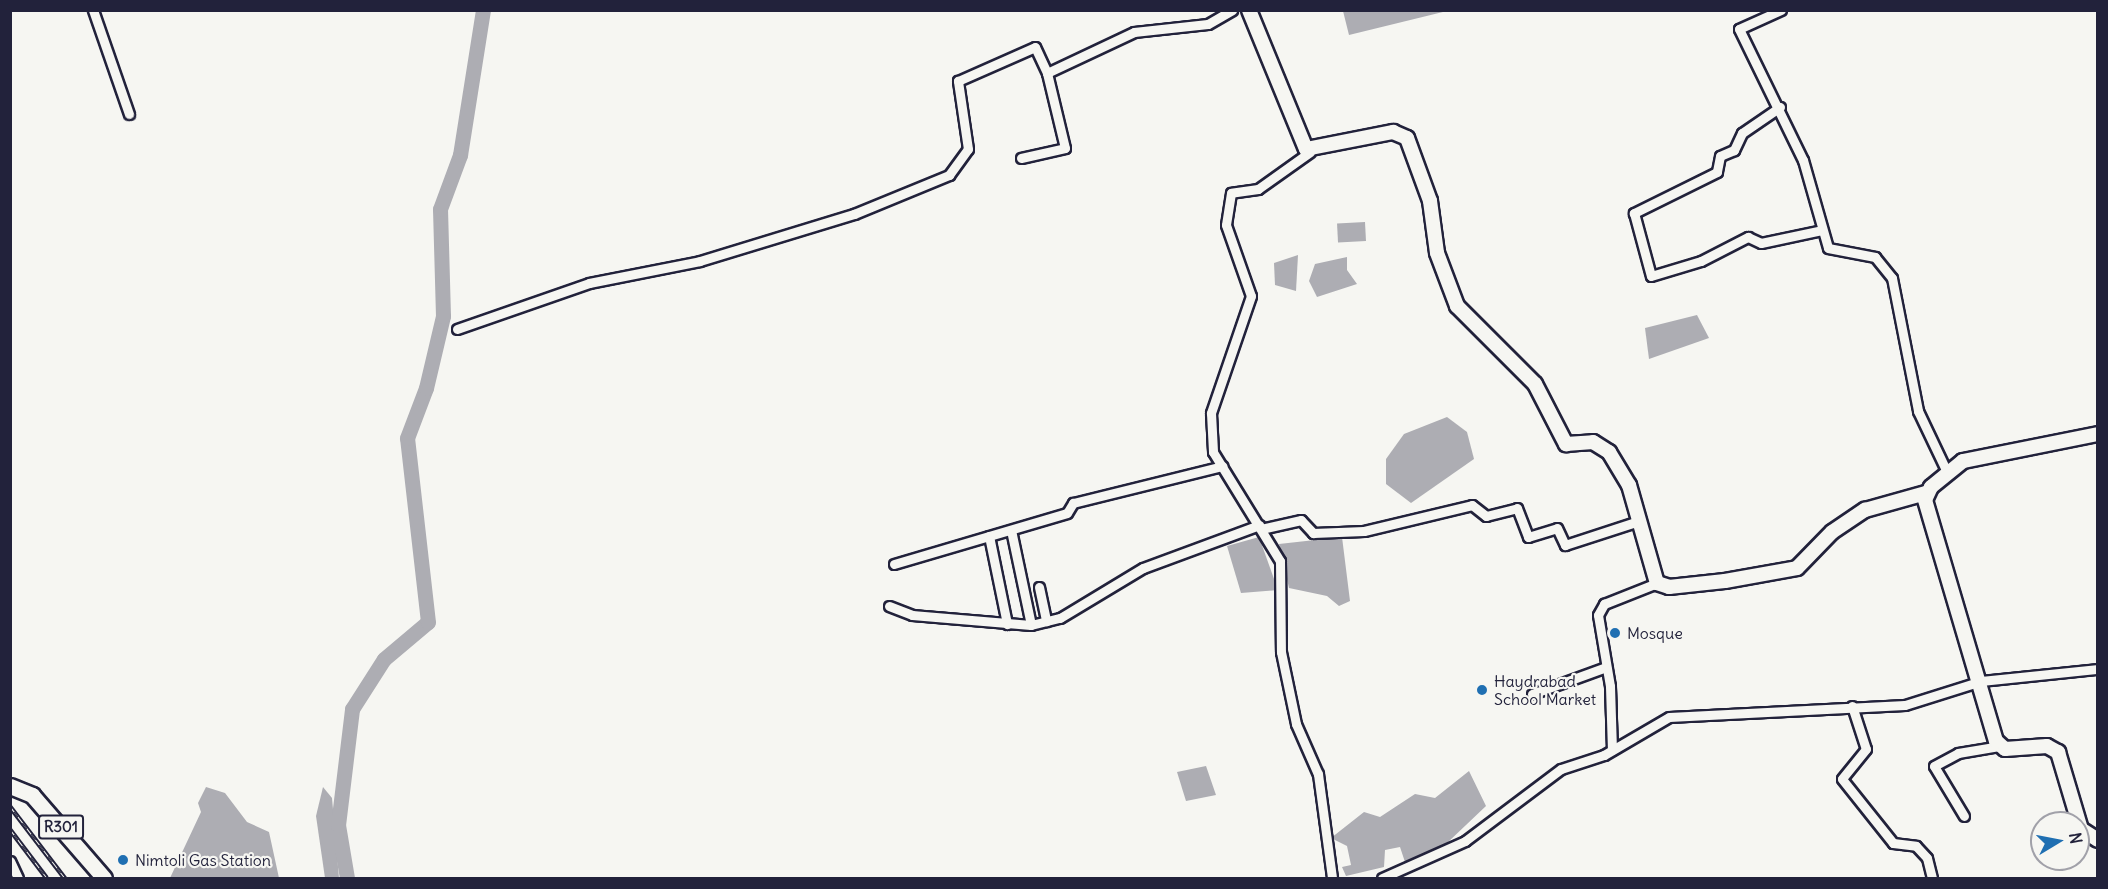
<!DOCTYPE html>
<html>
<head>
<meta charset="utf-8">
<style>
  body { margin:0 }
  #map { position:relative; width:2108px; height:889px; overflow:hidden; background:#f6f6f2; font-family:Delius,sans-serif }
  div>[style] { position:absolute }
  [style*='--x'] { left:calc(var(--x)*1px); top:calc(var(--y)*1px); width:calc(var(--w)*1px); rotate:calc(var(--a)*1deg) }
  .water>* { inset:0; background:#adadb3; transform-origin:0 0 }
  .river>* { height:15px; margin:-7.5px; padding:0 7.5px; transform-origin:7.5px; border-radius:7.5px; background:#adadb3 }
  .roads { filter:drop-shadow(2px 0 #22223b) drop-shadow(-2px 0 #22223b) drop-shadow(0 2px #22223b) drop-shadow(0 -2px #22223b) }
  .street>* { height:9px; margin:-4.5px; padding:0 4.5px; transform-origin:4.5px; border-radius:4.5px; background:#f6f6f2 }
  .secondary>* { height:14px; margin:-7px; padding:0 7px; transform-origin:7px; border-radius:7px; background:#f6f6f2 }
  .primary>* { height:15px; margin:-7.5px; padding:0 7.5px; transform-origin:7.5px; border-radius:7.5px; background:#f6f6f2 }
  .rail>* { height:4.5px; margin-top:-2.25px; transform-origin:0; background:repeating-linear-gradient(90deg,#f6f6f2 0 7px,#22223b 0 14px); box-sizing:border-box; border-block:2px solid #22223b }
  .dots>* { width:16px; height:16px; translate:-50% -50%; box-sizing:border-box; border:3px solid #f6f6f2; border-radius:50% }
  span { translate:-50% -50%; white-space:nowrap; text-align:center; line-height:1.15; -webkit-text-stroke:4.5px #f6f6f2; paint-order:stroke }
  .shield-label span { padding:2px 4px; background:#f6f6f2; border:2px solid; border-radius:4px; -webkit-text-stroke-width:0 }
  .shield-label { font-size:15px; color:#22223b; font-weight:700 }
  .poi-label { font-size:16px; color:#22223b }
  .left { translate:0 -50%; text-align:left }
  .frame { position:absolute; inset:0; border:12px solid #22223b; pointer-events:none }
  .north { position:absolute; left:2030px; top:811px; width:60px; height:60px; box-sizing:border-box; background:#f6f6f2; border:2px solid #a1a1a9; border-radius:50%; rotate:80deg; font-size:16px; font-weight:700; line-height:24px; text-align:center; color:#22223b }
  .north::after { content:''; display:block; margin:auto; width:21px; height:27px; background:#1f6fb2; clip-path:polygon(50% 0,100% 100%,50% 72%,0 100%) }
</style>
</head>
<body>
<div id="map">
  <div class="water">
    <i style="clip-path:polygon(1343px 11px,1343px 10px,1447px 11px,1349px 35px)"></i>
    <i style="left:1365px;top:222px;width:19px;height:28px;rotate:87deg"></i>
    <i style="clip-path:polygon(1298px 255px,1296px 291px,1275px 285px,1274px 263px)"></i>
    <i style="clip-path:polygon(1347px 257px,1347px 270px,1357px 284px,1317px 297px,1309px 281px,1315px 264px)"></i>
    <i style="clip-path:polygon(1697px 315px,1709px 338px,1649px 359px,1645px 328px)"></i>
    <i style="clip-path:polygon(1447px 417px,1467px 432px,1474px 459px,1411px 503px,1386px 484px,1386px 459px,1404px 434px)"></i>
    <i style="clip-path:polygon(1259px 537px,1278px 590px,1241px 593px,1227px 546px)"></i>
    <i style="clip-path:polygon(1342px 537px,1350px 601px,1339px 606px,1327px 596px,1289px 588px,1279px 544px)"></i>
    <i style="clip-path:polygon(1206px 766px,1216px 795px,1186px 801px,1177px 772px)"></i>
    <i style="clip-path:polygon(1469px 771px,1486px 806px,1446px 844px,1406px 865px,1400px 847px,1385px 850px,1384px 867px,1346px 876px,1342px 867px,1351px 865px,1347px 846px,1331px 838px,1364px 812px,1380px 817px,1415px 794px,1435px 798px)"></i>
    <i style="clip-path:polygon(206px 787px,225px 793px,247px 822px,269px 832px,279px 878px,170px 878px,201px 812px,198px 803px)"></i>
    <i style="clip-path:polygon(323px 787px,332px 798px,339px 878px,325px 878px,316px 816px)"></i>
  </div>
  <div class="river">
    <i style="--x:347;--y:878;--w:54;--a:-99.6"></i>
    <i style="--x:338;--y:825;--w:117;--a:-83.1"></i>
    <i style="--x:352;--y:709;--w:59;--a:-57.4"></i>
    <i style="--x:384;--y:659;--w:57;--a:-40.1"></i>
    <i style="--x:428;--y:622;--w:185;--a:-96.5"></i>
    <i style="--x:407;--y:438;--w:53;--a:-69.2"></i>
    <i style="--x:426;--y:388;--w:74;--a:-76.7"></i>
    <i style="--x:443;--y:316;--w:107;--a:-91.6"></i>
    <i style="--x:440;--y:209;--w:58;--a:-69.7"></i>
    <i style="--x:460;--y:155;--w:147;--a:-81"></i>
  </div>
  <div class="roads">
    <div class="street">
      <i style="--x:93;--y:10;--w:110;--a:70.9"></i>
      <i style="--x:1781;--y:10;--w:46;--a:155.7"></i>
      <i style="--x:1739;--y:29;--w:146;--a:64"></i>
      <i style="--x:1803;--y:160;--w:91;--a:74.1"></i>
      <i style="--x:1828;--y:248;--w:48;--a:10.8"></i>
      <i style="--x:1875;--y:257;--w:27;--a:51"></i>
      <i style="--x:1892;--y:278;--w:136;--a:78.9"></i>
      <i style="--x:1918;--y:411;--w:68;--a:64.6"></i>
      <i style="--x:1780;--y:107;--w:46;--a:145.6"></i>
      <i style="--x:1742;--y:133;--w:19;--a:115"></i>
      <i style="--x:1734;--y:150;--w:15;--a:157"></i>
      <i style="--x:1720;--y:156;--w:16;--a:101"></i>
      <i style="--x:1717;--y:172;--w:93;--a:153.7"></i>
      <i style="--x:1634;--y:213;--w:65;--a:74.9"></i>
      <i style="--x:1651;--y:276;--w:52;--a:-16.7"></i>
      <i style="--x:1701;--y:261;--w:53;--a:-27.1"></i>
      <i style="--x:1748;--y:237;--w:14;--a:25"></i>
      <i style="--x:1761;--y:243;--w:62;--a:-12"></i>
      <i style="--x:1310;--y:152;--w:64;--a:144.6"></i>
      <i style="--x:1258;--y:189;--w:27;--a:172"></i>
      <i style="--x:1231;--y:193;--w:32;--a:99"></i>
      <i style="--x:1226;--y:225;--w:75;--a:70.6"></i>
      <i style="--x:1251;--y:296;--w:124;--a:108.9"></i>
      <i style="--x:1211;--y:413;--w:39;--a:87"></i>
      <i style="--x:1213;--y:452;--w:128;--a:58.4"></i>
      <i style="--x:1280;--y:561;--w:91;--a:89.4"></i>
      <i style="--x:1281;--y:652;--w:74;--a:78.2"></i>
      <i style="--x:1296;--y:724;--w:55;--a:66.3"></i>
      <i style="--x:1318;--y:774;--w:105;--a:82.3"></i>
      <i style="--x:1021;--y:158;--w:45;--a:-12.8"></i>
      <i style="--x:1065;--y:148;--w:77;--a:-103.5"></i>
      <i style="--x:457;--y:329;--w:140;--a:-19.2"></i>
      <i style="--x:589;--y:283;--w:113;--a:-11.2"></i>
      <i style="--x:700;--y:261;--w:161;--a:-17"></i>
      <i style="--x:854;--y:214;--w:103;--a:-22.3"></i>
      <i style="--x:949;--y:175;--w:32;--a:-54"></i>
      <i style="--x:968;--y:149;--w:69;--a:-98.4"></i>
      <i style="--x:958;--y:81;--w:84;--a:-23.8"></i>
      <i style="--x:1035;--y:47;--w:29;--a:65"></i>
      <i style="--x:1047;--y:73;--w:96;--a:-25.2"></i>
      <i style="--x:1134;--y:32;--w:74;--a:-6.2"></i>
      <i style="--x:1208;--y:24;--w:28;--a:-30"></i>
      <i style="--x:1261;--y:529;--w:41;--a:-12.7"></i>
      <i style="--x:1301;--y:520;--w:18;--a:47"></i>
      <i style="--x:1313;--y:533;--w:51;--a:-2.2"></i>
      <i style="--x:1364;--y:531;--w:111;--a:-13.5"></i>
      <i style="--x:1472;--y:505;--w:18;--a:38"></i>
      <i style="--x:1486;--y:516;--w:32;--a:-14"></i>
      <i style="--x:1517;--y:508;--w:31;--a:69"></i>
      <i style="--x:1528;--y:537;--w:30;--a:-17"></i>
      <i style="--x:1557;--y:528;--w:19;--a:65"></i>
      <i style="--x:1565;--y:545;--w:78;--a:-18"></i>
      <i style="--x:1011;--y:530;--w:97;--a:78.1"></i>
      <i style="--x:989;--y:536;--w:90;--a:78.4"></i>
      <i style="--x:894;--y:564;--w:180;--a:-16.4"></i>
      <i style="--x:1067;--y:513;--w:12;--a:-59"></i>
      <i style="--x:1073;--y:503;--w:154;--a:-13.9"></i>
      <i style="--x:1039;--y:587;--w:35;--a:78"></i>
      <i style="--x:889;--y:606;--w:25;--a:21"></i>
      <i style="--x:912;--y:615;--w:119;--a:4.8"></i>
      <i style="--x:1031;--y:625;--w:30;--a:-14"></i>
      <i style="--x:1060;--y:618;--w:97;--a:-31.1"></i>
      <i style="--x:1143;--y:568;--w:124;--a:-20.3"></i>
      <i style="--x:1532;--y:694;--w:79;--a:-20"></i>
      <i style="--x:1852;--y:706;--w:45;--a:72"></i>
      <i style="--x:1866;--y:749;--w:38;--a:129"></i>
      <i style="--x:1842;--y:779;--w:82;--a:51.4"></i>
      <i style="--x:1893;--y:843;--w:23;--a:7"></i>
      <i style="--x:1916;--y:846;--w:16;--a:47"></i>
      <i style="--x:1927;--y:858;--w:21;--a:76"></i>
      <i style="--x:1612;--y:750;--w:64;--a:-91.8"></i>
      <i style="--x:1610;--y:686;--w:72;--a:-99.6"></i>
      <i style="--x:1598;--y:615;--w:13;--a:-61"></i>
      <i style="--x:1604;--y:604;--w:57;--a:-21.6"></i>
      <i style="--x:1964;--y:816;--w:58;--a:-121"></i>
      <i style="--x:1934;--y:766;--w:27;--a:-28"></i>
      <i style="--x:1958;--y:753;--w:43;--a:-9.5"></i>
      <i style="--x:10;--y:861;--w:19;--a:65"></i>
      <i style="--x:1382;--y:878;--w:91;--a:-24"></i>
      <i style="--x:1465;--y:841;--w:120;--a:-36.9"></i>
      <i style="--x:1561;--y:769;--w:45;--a:-18"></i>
      <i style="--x:1604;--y:755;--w:75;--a:-30.3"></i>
      <i style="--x:1669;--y:717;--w:236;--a:-2.9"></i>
      <i style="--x:1905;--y:705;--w:80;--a:-17.5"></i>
      <i style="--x:1981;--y:681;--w:118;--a:-5.9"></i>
    </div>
    <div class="secondary">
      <i style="--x:1249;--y:10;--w:150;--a:67.7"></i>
      <i style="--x:1306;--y:149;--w:89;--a:-11.1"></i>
      <i style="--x:1393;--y:132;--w:15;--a:23"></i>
      <i style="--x:1407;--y:138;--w:67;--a:69.9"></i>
      <i style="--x:1430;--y:201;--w:52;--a:82.3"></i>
      <i style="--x:1437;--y:253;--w:57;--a:69.3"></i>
      <i style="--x:1457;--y:306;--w:110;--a:45"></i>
      <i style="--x:1535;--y:384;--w:68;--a:62.7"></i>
      <i style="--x:1566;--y:444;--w:27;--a:-4"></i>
      <i style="--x:1593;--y:442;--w:19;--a:32"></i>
      <i style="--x:1609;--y:452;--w:39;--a:59"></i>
      <i style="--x:1629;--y:485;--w:102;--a:74.1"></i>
      <i style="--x:1657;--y:583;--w:13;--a:18"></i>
      <i style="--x:1669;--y:587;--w:56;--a:-6.1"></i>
      <i style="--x:1725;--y:581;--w:73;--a:-10.2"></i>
      <i style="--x:1797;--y:568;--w:50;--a:-45.8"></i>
      <i style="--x:1832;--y:532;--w:40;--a:-34"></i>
      <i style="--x:1865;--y:510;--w:63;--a:-15.6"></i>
      <i style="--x:2098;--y:434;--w:138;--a:168.7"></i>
      <i style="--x:1963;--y:461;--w:41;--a:140.9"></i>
      <i style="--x:1931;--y:487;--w:14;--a:115"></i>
      <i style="--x:1925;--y:500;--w:251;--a:73.6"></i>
      <i style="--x:1996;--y:741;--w:12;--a:42"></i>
      <i style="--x:2005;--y:749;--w:42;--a:-4.1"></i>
      <i style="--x:2047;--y:746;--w:13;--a:29"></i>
      <i style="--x:2058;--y:752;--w:80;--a:73.4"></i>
      <i style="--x:2081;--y:829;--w:20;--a:33"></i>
    </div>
    <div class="primary">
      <i style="--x:10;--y:786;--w:24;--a:22"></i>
      <i style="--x:32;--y:795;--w:110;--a:49.1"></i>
    </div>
  </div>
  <div class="rail">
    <i style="--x:10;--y:806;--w:91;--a:52.6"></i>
    <i style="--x:10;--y:829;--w:61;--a:52.9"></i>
  </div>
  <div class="dots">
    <i style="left:1615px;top:633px;background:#1f6fb2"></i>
    <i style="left:1482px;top:690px;background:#1f6fb2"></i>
    <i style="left:123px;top:860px;background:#1f6fb2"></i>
  </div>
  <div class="shield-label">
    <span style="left:61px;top:827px">R301</span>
  </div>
  <div class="poi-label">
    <span class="left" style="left:1627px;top:633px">Mosque</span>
    <span class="left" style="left:1494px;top:690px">Haydrabad<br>School Market</span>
    <span class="left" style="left:135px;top:860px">Nimtoli Gas Station</span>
  </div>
  <div class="frame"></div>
  <div class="north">N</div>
</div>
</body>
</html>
